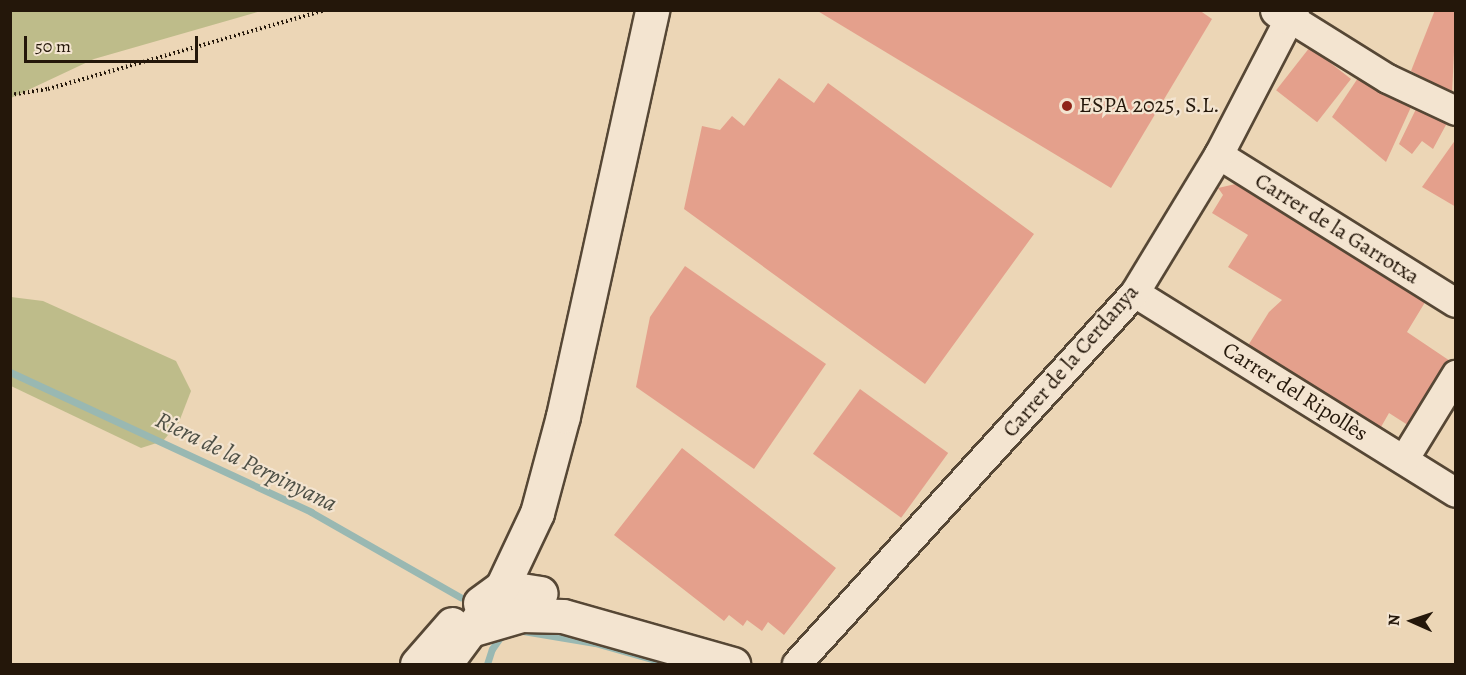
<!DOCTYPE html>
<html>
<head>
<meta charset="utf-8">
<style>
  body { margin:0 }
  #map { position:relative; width:1466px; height:675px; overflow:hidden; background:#ecd6b6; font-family:Alegreya,serif }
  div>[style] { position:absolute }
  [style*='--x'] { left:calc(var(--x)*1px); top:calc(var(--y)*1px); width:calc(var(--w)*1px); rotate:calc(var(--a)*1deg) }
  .green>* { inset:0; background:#bebc8a }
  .stream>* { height:7px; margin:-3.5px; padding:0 3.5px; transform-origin:3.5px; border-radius:3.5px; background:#99b8b2 }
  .building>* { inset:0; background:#e4a08c; transform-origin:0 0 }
  .path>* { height:4px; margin-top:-2px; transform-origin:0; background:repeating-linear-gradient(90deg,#24170a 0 1.5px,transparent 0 4.5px) }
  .roads { filter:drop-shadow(2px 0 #564735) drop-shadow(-2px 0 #564735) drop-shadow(0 2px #564735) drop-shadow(0 -2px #564735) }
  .minor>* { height:28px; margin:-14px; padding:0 14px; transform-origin:14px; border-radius:14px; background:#f3e4d0 }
  .tertiary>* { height:33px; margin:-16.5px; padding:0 16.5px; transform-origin:16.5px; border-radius:16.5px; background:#f3e4d0 }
  .secondary>* { height:33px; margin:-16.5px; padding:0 16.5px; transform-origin:16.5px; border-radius:16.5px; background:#f3e4d0 }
  .dots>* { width:16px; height:16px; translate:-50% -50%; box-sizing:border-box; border:3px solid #f3e4d0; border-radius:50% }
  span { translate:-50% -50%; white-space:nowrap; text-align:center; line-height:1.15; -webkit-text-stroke:4.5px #f3e4d0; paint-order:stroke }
  .poi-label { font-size:22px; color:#24170a }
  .left { translate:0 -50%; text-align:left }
  .street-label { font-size:22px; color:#24170a }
  .water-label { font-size:24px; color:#4d4f45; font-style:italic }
  .frame { position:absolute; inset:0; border:12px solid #24170a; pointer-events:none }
  .north { position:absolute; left:1382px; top:591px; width:60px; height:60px; -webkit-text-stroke:4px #f3e4d0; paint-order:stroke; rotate:273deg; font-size:16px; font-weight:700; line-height:24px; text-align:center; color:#24170a }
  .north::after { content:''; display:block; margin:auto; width:21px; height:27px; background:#24170a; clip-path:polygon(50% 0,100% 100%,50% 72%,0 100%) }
  .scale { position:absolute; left:24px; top:36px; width:174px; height:27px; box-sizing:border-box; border:3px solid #24170a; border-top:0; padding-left:8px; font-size:18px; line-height:21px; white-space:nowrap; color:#24170a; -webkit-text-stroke:4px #f3e4d0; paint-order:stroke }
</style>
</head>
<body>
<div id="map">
  <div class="green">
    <i style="clip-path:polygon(11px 10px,261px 10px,261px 11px,94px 59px,11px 98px)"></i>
    <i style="clip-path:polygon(11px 297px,43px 301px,176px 361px,191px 391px,179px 422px,163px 441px,141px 448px,11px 386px)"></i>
  </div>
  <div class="stream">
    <i style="--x:10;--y:372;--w:332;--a:24.9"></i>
    <i style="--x:311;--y:512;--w:172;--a:29.7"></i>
    <i style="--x:517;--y:630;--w:79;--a:9.5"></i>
    <i style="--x:595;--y:643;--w:77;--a:15.8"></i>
    <i style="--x:487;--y:664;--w:16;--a:-72"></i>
    <i style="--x:492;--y:649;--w:21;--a:-55"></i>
  </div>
  <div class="building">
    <i style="clip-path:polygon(816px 10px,1199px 10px,1212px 19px,1111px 188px)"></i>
    <i style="clip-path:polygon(1435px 10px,1456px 10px,1452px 94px,1411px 71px)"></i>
    <i style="left:1310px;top:47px;width:52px;height:55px;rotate:38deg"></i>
    <i style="clip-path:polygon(779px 78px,814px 103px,828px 83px,1034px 234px,925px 384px,684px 209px,702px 126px,720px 130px,732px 116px,744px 126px)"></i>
    <i style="clip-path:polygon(1358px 78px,1411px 107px,1386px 162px,1332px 117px)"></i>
    <i style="clip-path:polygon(1416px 109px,1447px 123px,1433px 149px,1422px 141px,1412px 154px,1399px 144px)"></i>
    <i style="clip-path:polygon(1456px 139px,1456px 207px,1422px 187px)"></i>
    <i style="clip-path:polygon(1240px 183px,1427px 299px,1407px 332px,1456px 365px,1414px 429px,1389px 413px,1377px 434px,1251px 349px,1249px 344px,1269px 312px,1282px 300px,1228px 267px,1248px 235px,1212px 213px,1223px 195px,1218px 188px)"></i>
    <i style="clip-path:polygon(685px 266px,826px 364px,754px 469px,636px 387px,650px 317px)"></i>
    <i style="left:860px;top:389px;width:109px;height:80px;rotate:36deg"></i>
    <i style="clip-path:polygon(682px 448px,836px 568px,784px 635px,768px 622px,762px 631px,747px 620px,743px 626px,729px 615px,724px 621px,614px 535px)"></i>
  </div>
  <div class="path">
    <i style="--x:10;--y:95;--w:38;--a:-9"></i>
    <i style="--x:48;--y:89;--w:289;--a:-15.9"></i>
  </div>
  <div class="roads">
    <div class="minor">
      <i style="--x:1219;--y:155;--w:279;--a:32"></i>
      <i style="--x:1135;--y:293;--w:378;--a:31.9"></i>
      <i style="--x:1404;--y:460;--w:100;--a:-58.5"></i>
      <i style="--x:797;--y:664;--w:502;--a:-47.66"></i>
      <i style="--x:1135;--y:293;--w:162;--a:-58.7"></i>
      <i style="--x:1219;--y:155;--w:154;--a:-62.6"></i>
      <i style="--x:1290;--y:18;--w:115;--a:31.9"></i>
      <i style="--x:1388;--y:79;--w:75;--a:25.2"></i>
    </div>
    <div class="tertiary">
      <i style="--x:1277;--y:10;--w:15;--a:32"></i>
      <i style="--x:1290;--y:18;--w:8;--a:-76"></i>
      <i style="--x:480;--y:603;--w:27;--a:-36"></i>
      <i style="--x:502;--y:587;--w:39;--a:9"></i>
      <i style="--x:474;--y:629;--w:50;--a:-16.3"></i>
      <i style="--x:522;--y:615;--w:41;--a:1.4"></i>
      <i style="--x:563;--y:616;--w:177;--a:15.8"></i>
    </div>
    <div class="secondary">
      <i style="--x:417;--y:664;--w:53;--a:-48.8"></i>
      <i style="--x:445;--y:664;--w:96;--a:-53.5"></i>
      <i style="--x:502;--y:587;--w:82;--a:-64.7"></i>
      <i style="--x:537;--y:513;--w:100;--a:-75"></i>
      <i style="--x:563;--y:416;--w:416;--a:-77.6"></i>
    </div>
  </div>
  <div class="dots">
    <i style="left:1067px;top:106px;background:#8f2418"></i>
  </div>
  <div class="poi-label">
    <span class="left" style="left:1079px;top:106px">ESPA 2025, S.L.</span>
  </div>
  <div class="street-label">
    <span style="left:1337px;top:229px;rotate:32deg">Carrer de la Garrotxa</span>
    <span style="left:1071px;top:361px;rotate:-49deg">Carrer de la Cerdanya</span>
    <span style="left:1295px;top:392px;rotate:32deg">Carrer del Ripollès</span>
  </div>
  <div class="water-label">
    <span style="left:246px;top:462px;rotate:26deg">Riera de la Perpinyana</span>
  </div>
  <div class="frame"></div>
  <div class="north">N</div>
  <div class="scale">50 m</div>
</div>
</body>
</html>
